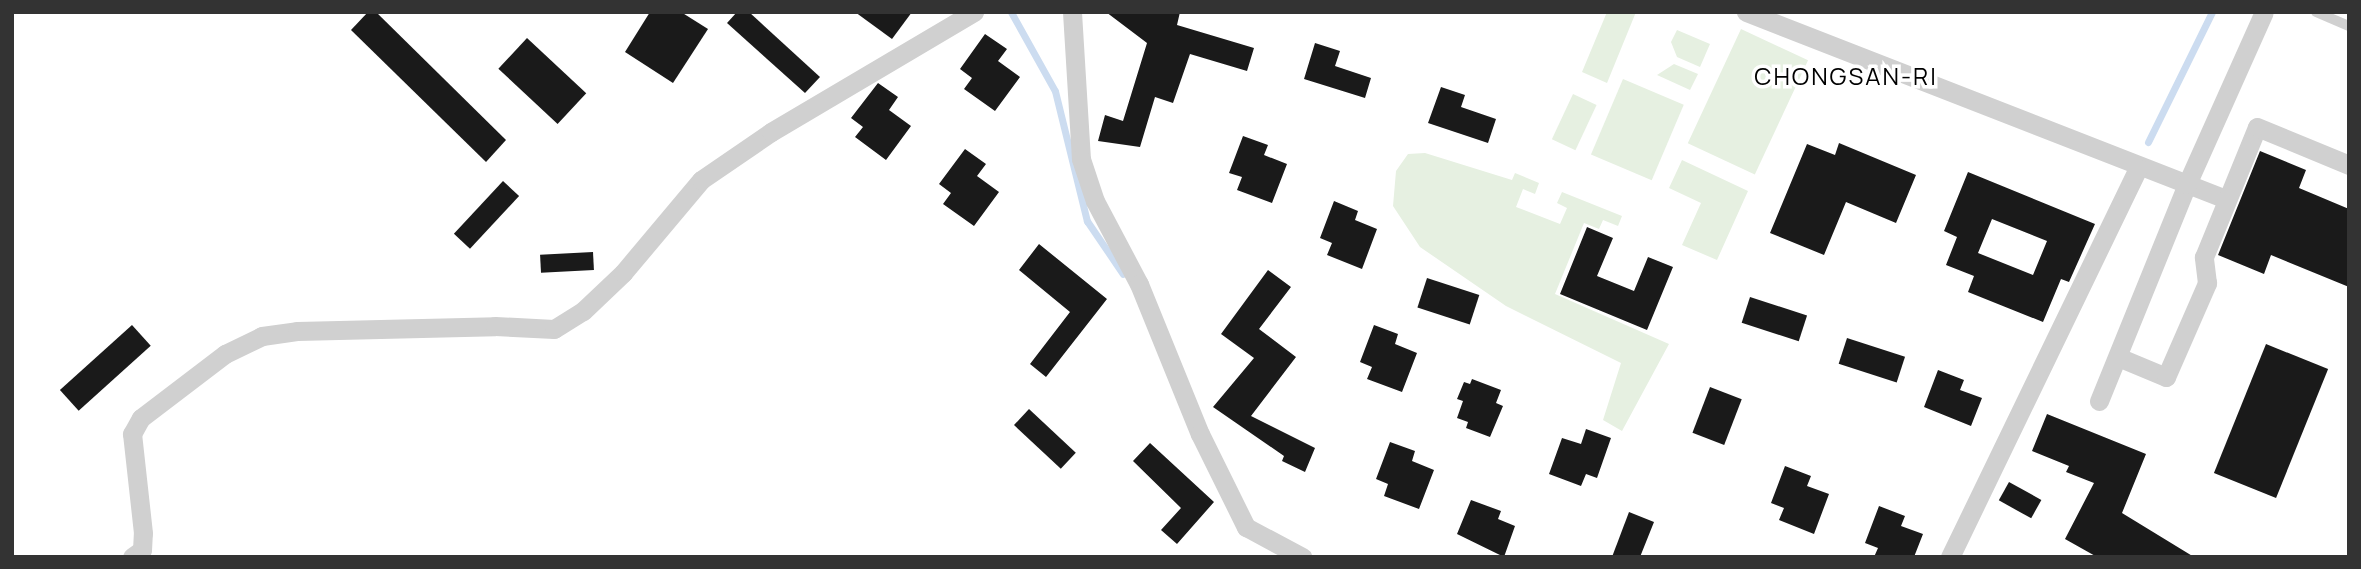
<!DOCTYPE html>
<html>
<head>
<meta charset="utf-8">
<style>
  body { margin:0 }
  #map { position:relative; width:2361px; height:569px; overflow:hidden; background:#fff; font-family:Manrope,sans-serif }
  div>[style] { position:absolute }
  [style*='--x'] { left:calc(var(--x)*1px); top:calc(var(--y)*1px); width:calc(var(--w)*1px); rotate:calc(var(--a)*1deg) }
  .green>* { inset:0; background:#e6f0e1; transform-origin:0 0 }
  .stream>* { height:7px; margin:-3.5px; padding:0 3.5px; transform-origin:3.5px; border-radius:3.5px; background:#ccdcf0 }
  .building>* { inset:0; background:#1a1a1a; transform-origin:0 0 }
  .lane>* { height:10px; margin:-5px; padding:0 5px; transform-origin:5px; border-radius:5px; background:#d0d0d0 }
  .street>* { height:19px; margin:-9.5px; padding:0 9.5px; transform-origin:9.5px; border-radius:9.5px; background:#d0d0d0 }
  span { translate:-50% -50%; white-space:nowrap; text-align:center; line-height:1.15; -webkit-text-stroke:7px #fff; paint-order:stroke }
  .quarter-label { font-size:24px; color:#000; letter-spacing:2px }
  .frame { position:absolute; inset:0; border:14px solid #333; pointer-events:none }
</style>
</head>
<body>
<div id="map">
  <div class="green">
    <i style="clip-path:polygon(1607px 12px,1636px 12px,1607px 83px,1582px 72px)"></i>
    <i style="left:1741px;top:29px;width:74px;height:126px;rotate:25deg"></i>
    <i style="clip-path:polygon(1677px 30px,1710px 44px,1700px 67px,1677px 57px,1671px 42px)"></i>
    <i style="clip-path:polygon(1674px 64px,1698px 74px,1690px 90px,1657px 75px)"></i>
    <i style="left:1623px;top:79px;width:66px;height:82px;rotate:23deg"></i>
    <i style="left:1573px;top:94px;width:26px;height:50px;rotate:25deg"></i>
    <i style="clip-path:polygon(1425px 153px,1512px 180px,1515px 173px,1539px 183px,1535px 194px,1523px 189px,1516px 207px,1560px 224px,1567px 208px,1557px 203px,1562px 192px,1622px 216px,1618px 226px,1603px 220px,1599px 229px,1584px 223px,1555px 294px,1669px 344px,1622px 431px,1603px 420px,1621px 363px,1506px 306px,1420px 247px,1393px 206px,1396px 171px,1408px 154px)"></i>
    <i style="clip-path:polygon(1682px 160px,1748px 191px,1717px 260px,1682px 245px,1701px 203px,1669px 188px)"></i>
  </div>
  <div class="stream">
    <i style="--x:1011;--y:12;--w:90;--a:60.9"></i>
    <i style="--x:1055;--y:91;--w:134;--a:76.2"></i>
    <i style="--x:1087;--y:221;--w:64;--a:55.8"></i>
    <i style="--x:2148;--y:142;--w:145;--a:-63.8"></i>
  </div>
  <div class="building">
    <i style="clip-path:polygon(368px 12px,376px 12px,506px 140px,486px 162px,351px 30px)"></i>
    <i style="clip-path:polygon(650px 12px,681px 12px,708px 29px,673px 83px,625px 52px)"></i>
    <i style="clip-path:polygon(737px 12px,749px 12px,820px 77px,805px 93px,727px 23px)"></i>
    <i style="clip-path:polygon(855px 12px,912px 12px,892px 39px)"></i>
    <i style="clip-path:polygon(1106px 12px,1180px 12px,1177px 25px,1254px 48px,1247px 71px,1190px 54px,1173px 103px,1155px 97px,1140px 147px,1098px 141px,1105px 115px,1123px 121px,1147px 43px)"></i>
    <i style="clip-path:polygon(985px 34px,1007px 49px,998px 61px,1020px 77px,995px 111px,964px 89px,972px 78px,960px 69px)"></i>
    <i style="left:527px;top:38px;width:81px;height:42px;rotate:43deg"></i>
    <i style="clip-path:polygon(1315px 43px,1340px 51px,1335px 66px,1371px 78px,1365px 98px,1304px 79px)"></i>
    <i style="clip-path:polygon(878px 83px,898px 97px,889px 110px,911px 126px,886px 160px,855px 137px,863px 127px,851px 118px)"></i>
    <i style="clip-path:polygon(1441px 87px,1465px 95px,1461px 107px,1496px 119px,1488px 143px,1428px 123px)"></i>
    <i style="clip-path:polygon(1243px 136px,1268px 145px,1264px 155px,1287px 164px,1272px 203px,1237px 190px,1242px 177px,1229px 173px)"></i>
    <i style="clip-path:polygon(1839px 143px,1916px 175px,1896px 223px,1846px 202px,1824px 255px,1770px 233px,1807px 144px,1835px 155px)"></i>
    <i style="clip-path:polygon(965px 149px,986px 164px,977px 176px,999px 192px,974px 226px,943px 204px,951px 193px,939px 184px)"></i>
    <i style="clip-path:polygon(2260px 151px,2306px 170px,2299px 188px,2349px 209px,2349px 287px,2271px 255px,2264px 274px,2218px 255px)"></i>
    <i style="clip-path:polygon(evenodd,1968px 172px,2095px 224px,2069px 282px,2061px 279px,2043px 322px,1968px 292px,1974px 276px,1946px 265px,1957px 237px,1944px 231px,1968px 172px,1992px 219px,2047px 241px,2033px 275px,1978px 253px,1992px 219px)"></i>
    <i style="left:503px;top:181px;width:22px;height:72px;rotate:43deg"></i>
    <i style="clip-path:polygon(1334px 201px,1358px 211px,1355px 220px,1377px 229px,1362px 269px,1327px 255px,1332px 243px,1320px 238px)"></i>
    <i style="clip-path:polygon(1587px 227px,1613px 238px,1597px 276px,1634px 291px,1648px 257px,1673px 267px,1647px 330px,1560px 294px)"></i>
    <i style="clip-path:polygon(1039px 244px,1107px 299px,1046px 377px,1030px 364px,1070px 312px,1019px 270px)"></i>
    <i style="left:593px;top:252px;width:18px;height:53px;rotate:87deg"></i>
    <i style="clip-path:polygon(1268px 270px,1291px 287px,1259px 329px,1296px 357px,1251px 416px,1315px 448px,1305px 472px,1282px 461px,1284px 456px,1213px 407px,1254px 358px,1221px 334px)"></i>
    <i style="left:1427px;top:278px;width:55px;height:31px;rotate:18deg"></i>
    <i style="left:1750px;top:297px;width:60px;height:27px;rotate:18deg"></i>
    <i style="left:132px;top:325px;width:28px;height:97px;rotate:48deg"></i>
    <i style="clip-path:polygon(1374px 325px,1398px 334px,1395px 344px,1417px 353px,1402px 392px,1367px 379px,1372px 367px,1360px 362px)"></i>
    <i style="left:1847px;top:338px;width:61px;height:27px;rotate:18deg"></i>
    <i style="left:2266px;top:344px;width:67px;height:139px;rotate:22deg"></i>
    <i style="clip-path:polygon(1938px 370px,1964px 380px,1960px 390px,1982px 398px,1971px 426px,1924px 407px)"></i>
    <i style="clip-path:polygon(1472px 379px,1501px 390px,1496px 403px,1503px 406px,1490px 437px,1466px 428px,1468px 422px,1457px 418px,1463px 401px,1457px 399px,1464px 382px,1470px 384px)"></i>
    <i style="left:1710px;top:387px;width:34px;height:49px;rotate:21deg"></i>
    <i style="left:1029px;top:409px;width:64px;height:22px;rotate:43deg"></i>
    <i style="clip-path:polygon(2047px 414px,2146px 454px,2122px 513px,2194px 557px,2097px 557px,2065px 539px,2094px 483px,2066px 472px,2069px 466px,2032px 451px)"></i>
    <i style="clip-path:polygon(1586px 429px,1611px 438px,1597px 478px,1586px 474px,1581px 486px,1549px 474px,1562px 438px,1581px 444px)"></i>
    <i style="clip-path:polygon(1390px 442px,1415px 451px,1412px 461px,1434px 470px,1419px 509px,1384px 496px,1388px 484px,1376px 479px)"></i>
    <i style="clip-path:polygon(1150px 443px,1214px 502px,1177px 544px,1161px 530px,1181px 508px,1133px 461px)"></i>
    <i style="clip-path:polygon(1785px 466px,1811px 476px,1807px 486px,1829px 494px,1814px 534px,1779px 520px,1784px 508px,1771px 503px)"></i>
    <i style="left:2009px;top:482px;width:37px;height:21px;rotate:29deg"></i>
    <i style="clip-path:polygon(1471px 500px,1501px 511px,1498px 519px,1515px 526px,1504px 557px,1457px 534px)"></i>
    <i style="clip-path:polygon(1879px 506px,1905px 516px,1901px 526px,1923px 534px,1914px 557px,1874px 557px,1878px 548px,1865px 543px)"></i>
    <i style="clip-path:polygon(1629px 512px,1654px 522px,1640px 557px,1612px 557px)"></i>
  </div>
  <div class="lane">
    <i style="--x:2316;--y:12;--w:36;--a:23"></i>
  </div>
  <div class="street">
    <i style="--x:1072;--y:12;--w:147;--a:86.5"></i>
    <i style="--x:1081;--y:159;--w:44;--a:71.6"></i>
    <i style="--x:1095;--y:201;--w:94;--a:62.1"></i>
    <i style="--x:1139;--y:284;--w:162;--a:67.9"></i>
    <i style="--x:1200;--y:434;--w:104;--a:63.7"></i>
    <i style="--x:1246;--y:527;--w:64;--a:28.2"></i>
    <i style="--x:1746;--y:12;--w:515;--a:21.29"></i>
    <i style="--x:2118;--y:357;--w:52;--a:22.6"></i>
    <i style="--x:2166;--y:377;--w:103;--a:-66.4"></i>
    <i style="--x:2207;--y:283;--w:26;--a:-97"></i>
    <i style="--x:2204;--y:257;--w:140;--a:-67.8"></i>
    <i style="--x:2257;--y:127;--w:100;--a:22.4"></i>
    <i style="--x:2099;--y:401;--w:234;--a:-67.9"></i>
    <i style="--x:2187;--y:184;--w:188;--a:-65.9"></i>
    <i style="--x:132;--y:557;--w:12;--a:-35"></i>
    <i style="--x:142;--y:550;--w:17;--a:-87"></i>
    <i style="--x:143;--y:533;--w:100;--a:-96.3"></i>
    <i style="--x:132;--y:434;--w:18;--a:-61"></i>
    <i style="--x:141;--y:418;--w:106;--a:-37.3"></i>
    <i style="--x:225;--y:354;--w:41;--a:-25.9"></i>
    <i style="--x:262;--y:336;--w:35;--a:-8"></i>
    <i style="--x:297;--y:331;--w:198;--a:-1.4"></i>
    <i style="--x:495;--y:326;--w:59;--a:2.9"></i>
    <i style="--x:554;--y:329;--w:34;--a:-32"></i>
    <i style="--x:583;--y:311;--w:55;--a:-43.5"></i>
    <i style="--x:623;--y:273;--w:121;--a:-50"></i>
    <i style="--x:701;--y:180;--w:85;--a:-34.4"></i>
    <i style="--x:771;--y:132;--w:236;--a:-30.6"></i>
    <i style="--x:1950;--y:557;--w:432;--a:-64.2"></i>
  </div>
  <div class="quarter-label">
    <span style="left:1846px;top:76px">CHONGSAN-RI</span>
  </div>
  <div class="frame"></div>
</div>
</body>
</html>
